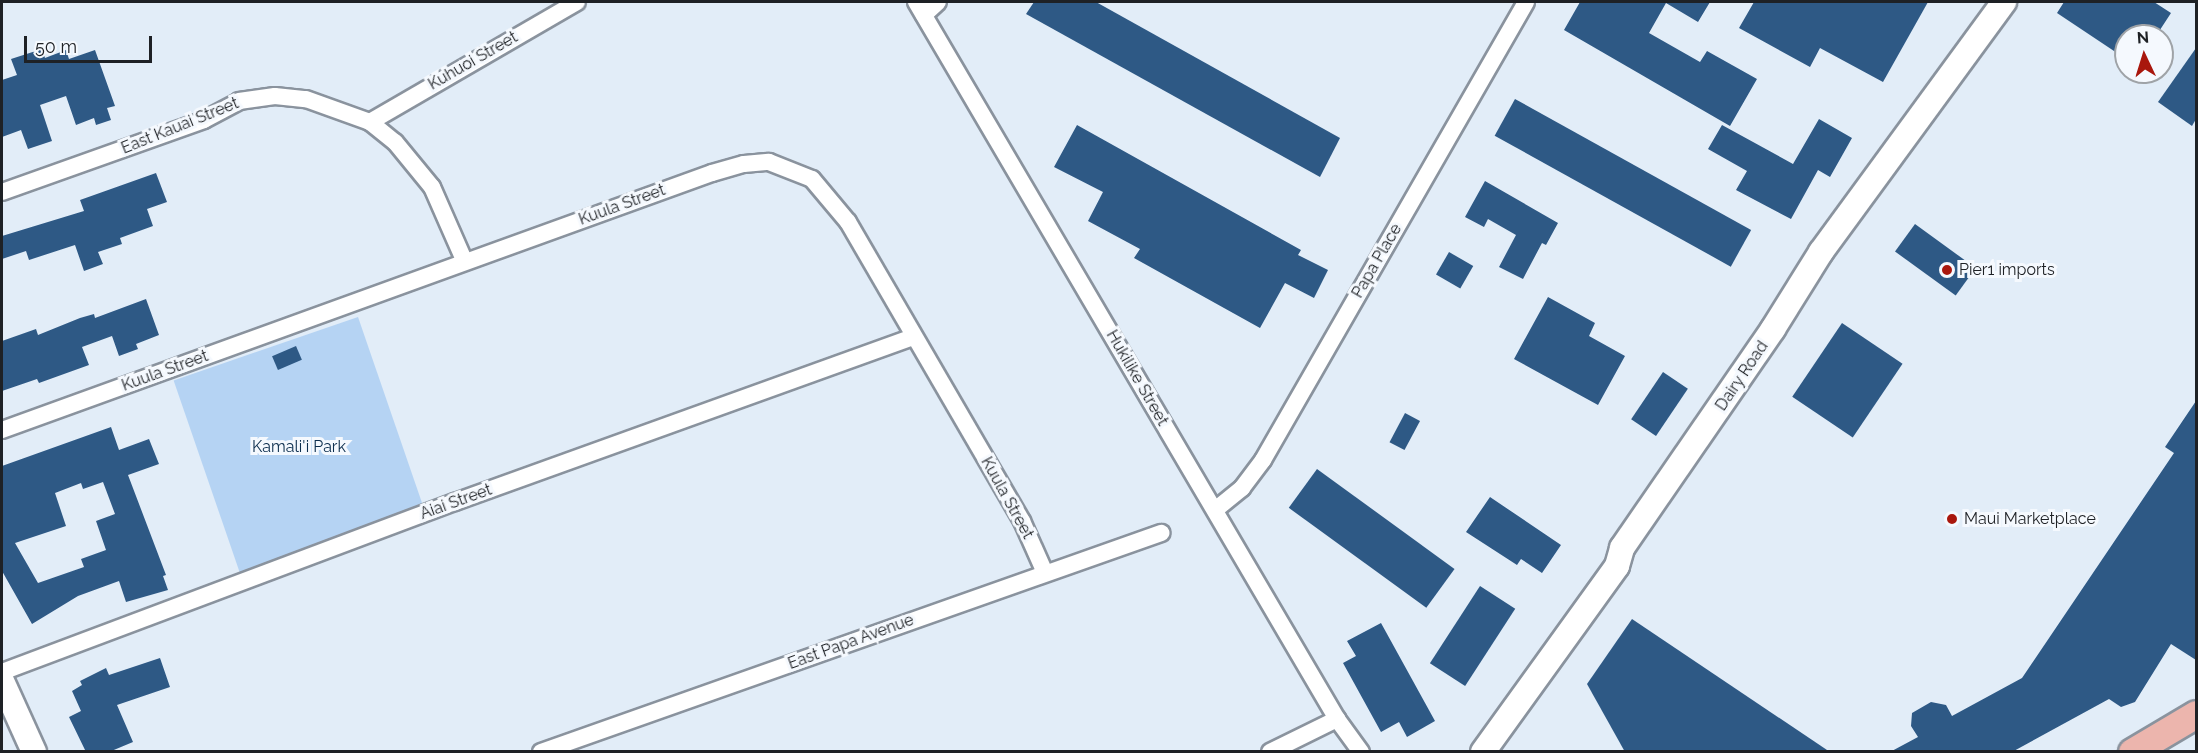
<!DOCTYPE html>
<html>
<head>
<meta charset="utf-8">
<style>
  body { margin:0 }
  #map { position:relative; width:2198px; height:753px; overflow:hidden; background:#e2edf8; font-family:Raleway,sans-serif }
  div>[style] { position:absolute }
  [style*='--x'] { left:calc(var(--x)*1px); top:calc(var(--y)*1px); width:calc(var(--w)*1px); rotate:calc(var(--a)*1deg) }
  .green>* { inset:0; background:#b5d3f3; transform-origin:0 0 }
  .building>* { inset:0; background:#2e5985; transform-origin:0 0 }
  .roads { filter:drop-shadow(2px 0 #8a939e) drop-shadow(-2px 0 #8a939e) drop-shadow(0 2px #8a939e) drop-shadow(0 -2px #8a939e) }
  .minor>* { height:16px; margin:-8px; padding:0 8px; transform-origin:8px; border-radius:8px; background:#fff }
  .secondary>* { height:24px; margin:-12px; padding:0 12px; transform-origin:12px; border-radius:12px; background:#fff }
  .primary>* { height:27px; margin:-13.5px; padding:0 13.5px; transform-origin:13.5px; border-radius:13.5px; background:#ecb5ad }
  .dots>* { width:16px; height:16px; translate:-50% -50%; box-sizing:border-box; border:3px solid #f5f9fe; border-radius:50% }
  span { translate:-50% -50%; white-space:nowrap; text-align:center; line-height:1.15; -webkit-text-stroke:6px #f5f9fe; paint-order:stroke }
  .street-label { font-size:16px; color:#1e2125 }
  .poi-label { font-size:16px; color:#1e2125 }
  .left { translate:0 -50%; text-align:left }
  .park-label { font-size:16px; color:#0b2d4d }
  .frame { position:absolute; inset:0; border:3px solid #1e2125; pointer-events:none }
  .north { position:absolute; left:2114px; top:24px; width:60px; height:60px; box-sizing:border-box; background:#f5f9fe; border:2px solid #9fa3a7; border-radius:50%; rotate:356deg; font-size:16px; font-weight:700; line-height:24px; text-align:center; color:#1e2125 }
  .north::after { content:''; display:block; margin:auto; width:21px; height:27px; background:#a9170d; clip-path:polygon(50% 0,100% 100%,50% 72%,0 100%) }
  .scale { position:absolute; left:24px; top:36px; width:128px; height:27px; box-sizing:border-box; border:3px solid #1e2125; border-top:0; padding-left:8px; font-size:18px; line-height:21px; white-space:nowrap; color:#1e2125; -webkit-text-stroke:4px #f5f9fe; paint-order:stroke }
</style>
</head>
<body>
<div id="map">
  <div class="green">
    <i style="left:358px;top:317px;width:207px;height:195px;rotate:71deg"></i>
  </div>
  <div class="building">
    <i style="clip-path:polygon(1034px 2px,1096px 2px,1340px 138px,1320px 177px,1026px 14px)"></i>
    <i style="clip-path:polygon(1580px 2px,1710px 2px,1698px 22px,1666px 3px,1649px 33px,1700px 62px,1707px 51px,1757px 79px,1730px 126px,1564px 30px)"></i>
    <i style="clip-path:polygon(1754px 2px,1928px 2px,1883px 82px,1820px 48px,1810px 67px,1739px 28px)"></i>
    <i style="clip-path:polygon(2064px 2px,2154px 2px,2171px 13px,2156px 36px,2126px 36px,2126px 59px,2057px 13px)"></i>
    <i style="clip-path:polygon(2196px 48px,2196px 119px,2192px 126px,2158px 102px)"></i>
    <i style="clip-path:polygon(42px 49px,45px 58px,66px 50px,69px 59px,95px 50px,115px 106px,107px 108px,111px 120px,96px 125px,94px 118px,76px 125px,66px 96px,40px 105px,52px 141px,28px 149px,21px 130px,2px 137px,2px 80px,17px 75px,11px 59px)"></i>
    <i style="left:1515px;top:99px;width:270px;height:42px;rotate:29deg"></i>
    <i style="clip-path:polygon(1819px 119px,1852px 138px,1830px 177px,1818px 170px,1791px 219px,1736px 190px,1747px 171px,1708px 149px,1722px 125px,1793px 164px)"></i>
    <i style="clip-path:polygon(1077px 125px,1301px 250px,1298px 255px,1328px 270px,1314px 298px,1285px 283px,1260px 328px,1134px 258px,1140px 249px,1088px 221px,1103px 192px,1054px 167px)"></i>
    <i style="clip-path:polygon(156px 173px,167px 202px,147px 209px,153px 226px,120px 238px,122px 244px,98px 252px,103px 264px,84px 271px,75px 245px,29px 260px,26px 251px,2px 259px,2px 236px,84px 211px,80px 200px)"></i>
    <i style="clip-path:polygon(1485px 181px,1558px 223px,1546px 245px,1542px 243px,1523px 279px,1499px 267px,1516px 235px,1488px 219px,1484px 227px,1465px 217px)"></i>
    <i style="left:1915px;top:224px;width:75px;height:34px;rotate:36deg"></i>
    <i style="left:1449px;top:252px;width:28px;height:26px;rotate:30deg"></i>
    <i style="clip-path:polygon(1548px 297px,1595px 323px,1589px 336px,1625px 356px,1598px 405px,1514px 359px)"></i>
    <i style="clip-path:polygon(146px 299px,159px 335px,136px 344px,138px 349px,119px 356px,112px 336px,82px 347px,89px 365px,39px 383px,37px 379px,2px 391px,2px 341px,36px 329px,38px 335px,80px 318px,94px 314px,95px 318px)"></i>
    <i style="left:1842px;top:323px;width:73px;height:89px;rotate:34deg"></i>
    <i style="left:296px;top:346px;width:15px;height:26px;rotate:67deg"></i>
    <i style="left:1663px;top:372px;width:30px;height:57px;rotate:34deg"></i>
    <i style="clip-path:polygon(2196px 401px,2196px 660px,2171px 644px,2135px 702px,2121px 707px,2109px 699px,2012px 752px,1890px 752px,1918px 737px,1911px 726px,1912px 713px,1931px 702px,1946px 705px,1952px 716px,2022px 678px,2174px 453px,2165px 447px)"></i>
    <i style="left:1405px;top:413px;width:17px;height:33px;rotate:28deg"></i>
    <i style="clip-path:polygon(evenodd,111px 427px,119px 450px,149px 439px,159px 464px,128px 475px,166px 575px,163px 576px,168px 590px,126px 602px,119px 581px,78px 596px,32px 624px,2px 571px,2px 466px,111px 427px,103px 482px,115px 514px,96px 521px,106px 550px,81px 559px,84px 567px,38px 583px,15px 543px,66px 526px,55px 493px,81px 483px,83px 489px,103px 482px)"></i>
    <i style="left:1317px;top:469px;width:170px;height:48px;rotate:36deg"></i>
    <i style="clip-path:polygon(1490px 497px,1561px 545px,1542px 573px,1521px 559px,1517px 565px,1466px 532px)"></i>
    <i style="left:1480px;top:586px;width:42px;height:92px;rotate:33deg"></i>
    <i style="clip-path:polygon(1632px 619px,1830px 752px,1625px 752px,1587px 684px)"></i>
    <i style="clip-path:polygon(1381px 623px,1435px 721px,1407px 737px,1399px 722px,1381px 732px,1343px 663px,1356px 656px,1347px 641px)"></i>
    <i style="clip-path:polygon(160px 658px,170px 687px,117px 705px,133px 742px,109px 752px,86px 752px,69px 717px,81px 711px,72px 691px,82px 685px,80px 681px,106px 668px,109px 675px)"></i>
  </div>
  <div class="roads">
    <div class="minor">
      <i style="--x:916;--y:2;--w:831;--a:59.58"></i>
      <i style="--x:1337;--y:719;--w:41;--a:54"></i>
      <i style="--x:924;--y:15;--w:19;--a:-43"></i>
      <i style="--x:370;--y:122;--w:239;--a:-30.1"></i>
      <i style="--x:2;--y:192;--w:214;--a:-19.6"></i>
      <i style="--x:204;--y:120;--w:40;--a:-28"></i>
      <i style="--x:239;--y:101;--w:36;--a:-8"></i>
      <i style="--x:275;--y:96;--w:31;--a:6"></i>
      <i style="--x:306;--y:99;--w:68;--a:19.8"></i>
      <i style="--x:370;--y:122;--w:32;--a:39"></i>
      <i style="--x:395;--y:142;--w:58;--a:50.6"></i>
      <i style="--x:432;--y:187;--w:80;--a:66.3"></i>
      <i style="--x:2;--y:430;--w:755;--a:-19.9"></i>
      <i style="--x:712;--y:173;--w:33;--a:-16"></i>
      <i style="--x:744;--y:164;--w:25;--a:-5"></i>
      <i style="--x:769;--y:162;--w:46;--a:21.6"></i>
      <i style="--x:812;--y:179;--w:56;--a:50.1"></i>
      <i style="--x:848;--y:222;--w:346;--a:59.8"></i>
      <i style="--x:1022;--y:521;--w:57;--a:66.1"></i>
      <i style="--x:1215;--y:510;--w:35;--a:-39"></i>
      <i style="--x:1242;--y:488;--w:35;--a:-53"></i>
      <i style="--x:1263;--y:460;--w:528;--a:-60.13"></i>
      <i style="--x:2;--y:672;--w:484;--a:-20.6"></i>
      <i style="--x:455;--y:502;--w:487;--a:-19.8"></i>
      <i style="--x:541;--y:752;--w:658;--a:-19.45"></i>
      <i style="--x:1270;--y:752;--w:75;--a:-26.2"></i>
    </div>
    <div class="secondary">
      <i style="--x:2;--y:681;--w:78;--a:65.7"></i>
      <i style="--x:1483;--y:752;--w:229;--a:-54.2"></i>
      <i style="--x:1617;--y:566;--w:19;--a:-74"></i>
      <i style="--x:1622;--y:548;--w:266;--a:-55.4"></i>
      <i style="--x:1773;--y:329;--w:91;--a:-58.1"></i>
      <i style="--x:1821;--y:252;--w:310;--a:-53.8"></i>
    </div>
    <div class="primary">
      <i style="--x:2132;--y:752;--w:74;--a:-30.7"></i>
    </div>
  </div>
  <div class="dots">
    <i style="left:1947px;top:270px;background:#a9170d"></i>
    <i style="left:1952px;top:519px;background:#a9170d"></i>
  </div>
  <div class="street-label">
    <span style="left:473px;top:61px;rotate:-30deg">Kuhuoi Street</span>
    <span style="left:180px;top:126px;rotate:-22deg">East Kauai Street</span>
    <span style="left:622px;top:205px;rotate:-20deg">Kuula Street</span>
    <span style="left:1377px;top:261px;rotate:-60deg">Papa Place</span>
    <span style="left:165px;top:371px;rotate:-20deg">Kuula Street</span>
    <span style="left:1742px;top:376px;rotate:-56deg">Dairy Road</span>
    <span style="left:1137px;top:378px;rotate:60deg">Hukilike Street</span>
    <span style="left:1007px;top:498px;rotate:61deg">Kuula Street</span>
    <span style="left:456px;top:502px;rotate:-20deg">Aiai Street</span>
    <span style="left:851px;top:642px;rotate:-20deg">East Papa Avenue</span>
  </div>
  <div class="poi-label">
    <span class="left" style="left:1959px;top:270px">Pier1 imports</span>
    <span class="left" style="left:1964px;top:519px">Maui Marketplace</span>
  </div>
  <div class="park-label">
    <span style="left:299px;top:447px">Kamali'i Park</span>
  </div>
  <div class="frame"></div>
  <div class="north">N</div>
  <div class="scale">50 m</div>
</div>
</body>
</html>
